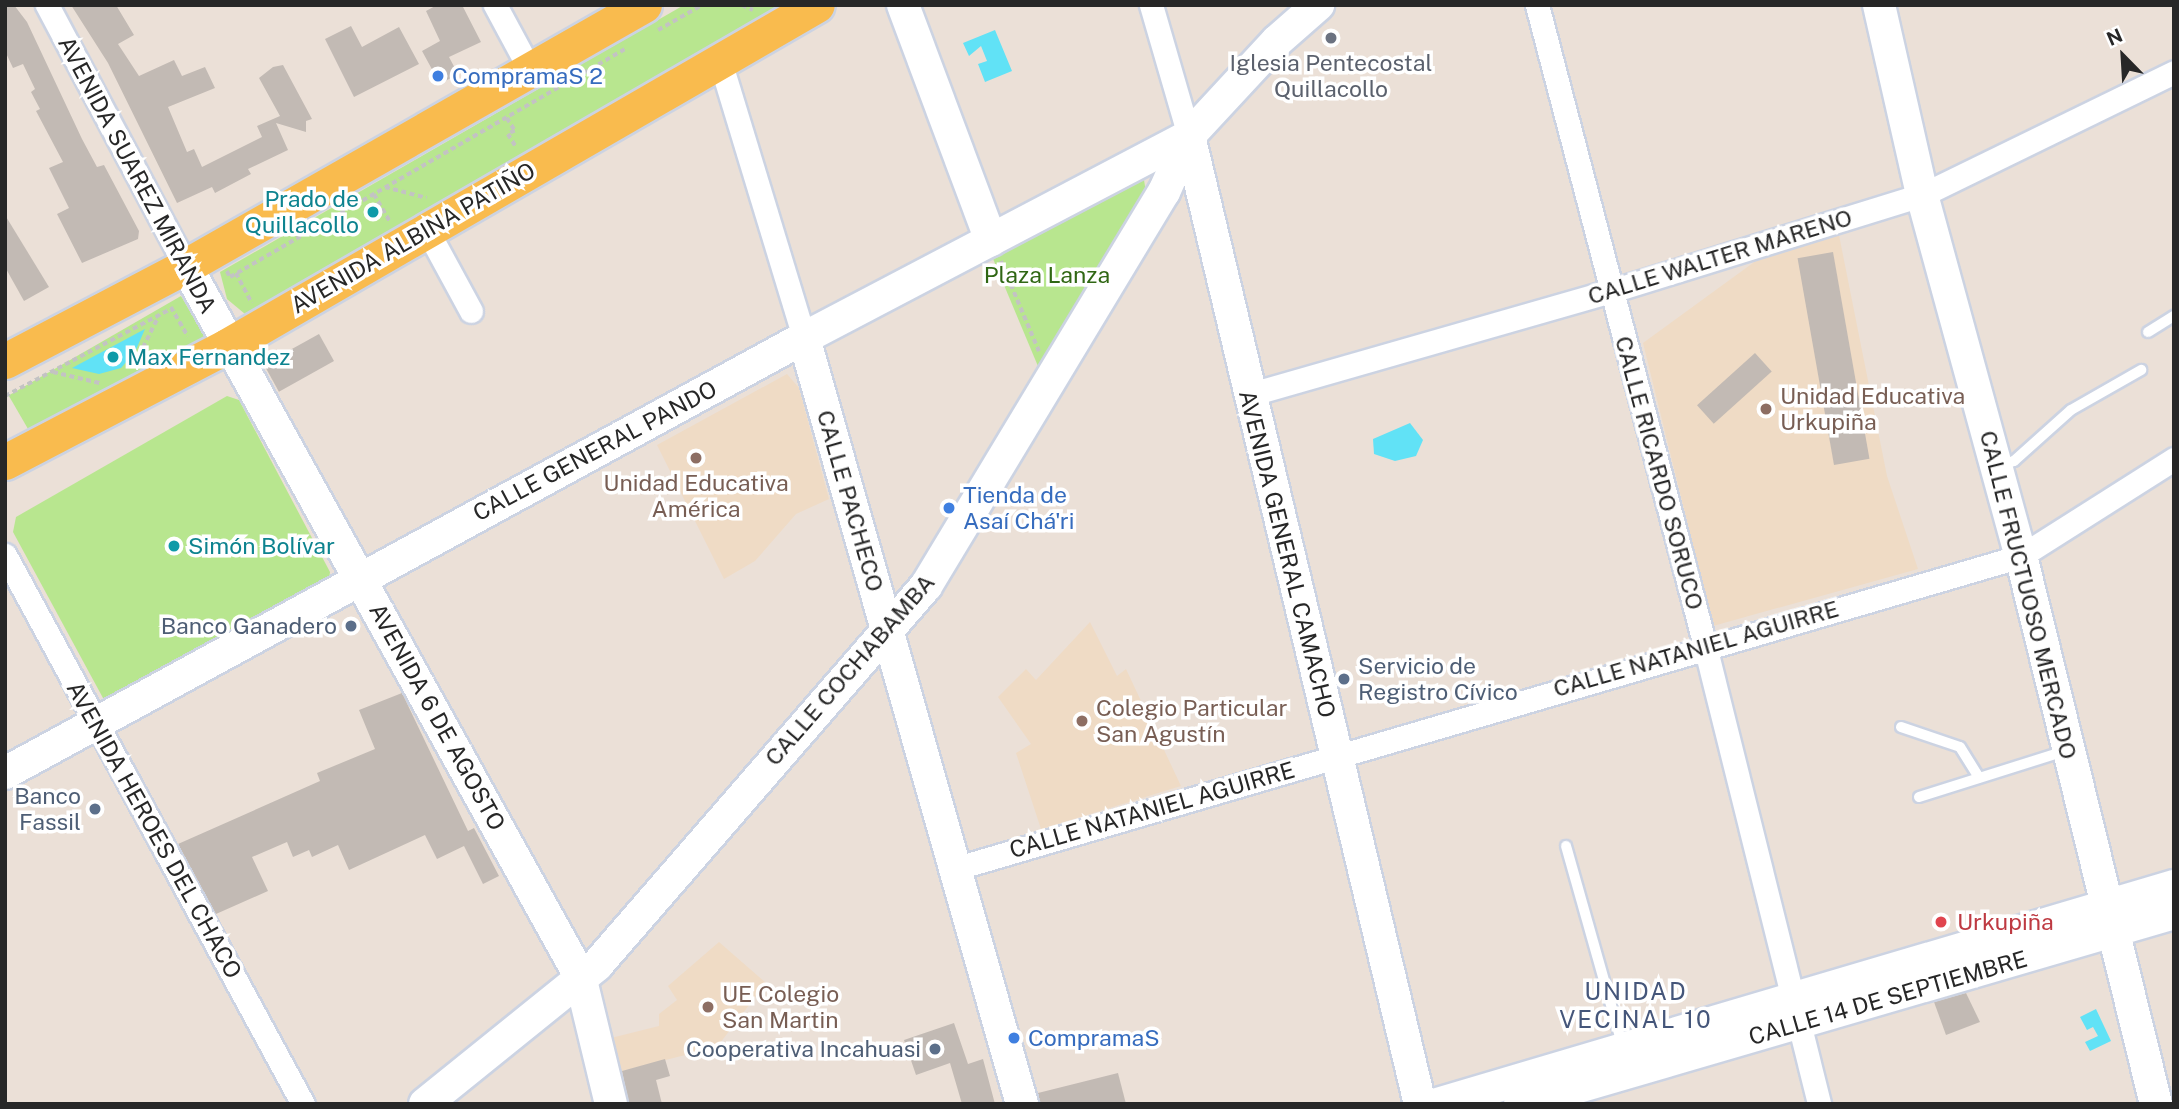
<!DOCTYPE html>
<html>
<head>
<meta charset="utf-8">
<style>
  body { margin:0 }
  #map { position:relative; width:2179px; height:1109px; overflow:hidden; background:#ebe0d7; font-family:"Public Sans",sans-serif }
  div>[style] { position:absolute }
  [style*='--x'] { left:calc(var(--x)*1px); top:calc(var(--y)*1px); width:calc(var(--w)*1px); rotate:calc(var(--a)*1deg) }
  .education>* { inset:0; background:#efdbc5 }
  .green>* { inset:0; background:#b8e68f; transform-origin:0 0 }
  .water>* { inset:0; background:#61e2f6 }
  .building>* { inset:0; background:#c2bab4; transform-origin:0 0 }
  .path>* { height:3.5px; margin-top:-1.75px; transform-origin:0; background:repeating-linear-gradient(90deg,#c3c3c3 0 5px,transparent 0 8.5px) }
  .roads { filter:drop-shadow(2px 0 #ccd3e2) drop-shadow(-2px 0 #ccd3e2) drop-shadow(0 2px #ccd3e2) drop-shadow(0 -2px #ccd3e2) }
  .lane>* { height:10px; margin:-5px; padding:0 5px; transform-origin:5px; border-radius:5px; background:#fff }
  .street>* { height:23px; margin:-11.5px; padding:0 11.5px; transform-origin:11.5px; border-radius:11.5px; background:#fff }
  .secondary>* { height:32px; margin:-16px; padding:0 16px; transform-origin:16px; border-radius:16px; background:#fff }
  .primary>* { height:35px; margin:-17.5px; padding:0 17.5px; transform-origin:17.5px; border-radius:17.5px; background:#f9bb4e }
  .dots>* { width:19px; height:19px; translate:-50% -50%; box-sizing:border-box; border:4px solid #fff; border-radius:50% }
  span { translate:-50% -50%; white-space:nowrap; text-align:center; line-height:1.15; -webkit-text-stroke:7px #fff; paint-order:stroke }
  .worship-label { font-size:23px; color:#5b616d }
  .shop-label { font-size:23px; color:#366cbe }
  .left { translate:0 -50%; text-align:left }
  .street-label { font-size:23px; color:#272727 }
  .culture-label { font-size:23px; color:#0d838f }
  .right { translate:-100% -50%; text-align:right }
  .park-label { font-size:23px; color:#306714 }
  .education-label { font-size:23px; color:#785e54 }
  .service-label { font-size:23px; color:#4e5e75 }
  .health-label { font-size:23px; color:#be3a42 }
  .neighbourhood-label { font-size:24px; color:#45567a; letter-spacing:2px }
  .frame { position:absolute; inset:0; border:7px solid #272727; pointer-events:none }
  .north { position:absolute; left:2088px; top:21px; width:70px; height:70px; -webkit-text-stroke:5px #fff; paint-order:stroke; rotate:336deg; font-size:19px; font-weight:700; line-height:28px; text-align:center; color:#272727 }
  .north::after { content:''; display:block; margin:auto; width:24px; height:32px; background:#272727; clip-path:polygon(50% 0,100% 100%,50% 72%,0 100%) }
</style>
</head>
<body>
<div id="map">
  <div class="education">
    <i style="clip-path:polygon(1839px 235px,1887px 476px,1918px 569px,1713px 626px,1643px 343px,1757px 260px)"></i>
    <i style="clip-path:polygon(787px 374px,799px 388px,829px 499px,796px 514px,755px 561px,724px 579px,657px 445px)"></i>
    <i style="clip-path:polygon(1090px 622px,1117px 676px,1126px 669px,1181px 786px,1041px 829px,1016px 753px,1031px 744px,998px 697px,1026px 669px,1036px 680px)"></i>
    <i style="clip-path:polygon(719px 942px,766px 983px,717px 1047px,618px 1072px,607px 1039px,659px 1026px,659px 1014px,677px 1000px,668px 986px)"></i>
  </div>
  <div class="green">
    <i style="clip-path:polygon(684px 5px,782px 5px,245px 314px,227px 299px,220px 272px)"></i>
    <i style="clip-path:polygon(1131px 180px,1144px 180px,1146px 192px,1040px 371px,991px 254px)"></i>
    <i style="left:181px;top:296px;width:48px;height:199px;rotate:60deg"></i>
    <i style="clip-path:polygon(227px 396px,239px 400px,330px 572px,328px 586px,116px 700px,103px 698px,13px 532px,16px 517px)"></i>
  </div>
  <div class="water">
    <i style="clip-path:polygon(995px 30px,1012px 71px,985px 82px,978px 64px,987px 61px,981px 46px,969px 56px,963px 43px)"></i>
    <i style="clip-path:polygon(145px 329px,135px 352px,121px 368px,99px 374px,72px 368px)"></i>
    <i style="clip-path:polygon(1410px 423px,1423px 440px,1416px 456px,1395px 461px,1374px 454px,1373px 439px)"></i>
    <i style="clip-path:polygon(2096px 1009px,2111px 1041px,2090px 1051px,2085px 1042px,2098px 1036px,2093px 1027px,2087px 1030px,2080px 1017px)"></i>
  </div>
  <div class="building">
    <i style="clip-path:polygon(5px 5px,14px 5px,27px 22px,82px 139px,97px 167px,104px 165px,139px 231px,138px 239px,82px 263px,57px 214px,69px 208px,49px 168px,63px 162px,36px 111px,40px 109px,31px 92px,35px 89px,23px 64px,13px 68px,5px 51px)"></i>
    <i style="clip-path:polygon(71px 5px,116px 5px,134px 35px,118px 44px,139px 76px,174px 60px,182px 76px,205px 67px,215px 88px,168px 107px,187px 152px,194px 149px,202px 167px,262px 137px,257px 126px,280px 116px,259px 78px,273px 67px,283px 65px,312px 119px,306px 121px,306px 132px,276px 123px,288px 150px,248px 169px,251px 174px,215px 193px,212px 187px,177px 203px,108px 63px)"></i>
    <i style="clip-path:polygon(437px 5px,462px 5px,481px 42px,449px 57px,458px 74px,440px 84px,422px 51px,440px 41px,426px 11px)"></i>
    <i style="clip-path:polygon(351px 26px,362px 47px,399px 27px,419px 64px,354px 97px,325px 39px)"></i>
    <i style="clip-path:polygon(5px 215px,49px 287px,24px 301px,5px 267px)"></i>
    <i style="left:1833px;top:252px;width:210px;height:36px;rotate:80deg"></i>
    <i style="left:319px;top:334px;width:31px;height:63px;rotate:61deg"></i>
    <i style="left:1755px;top:353px;width:25px;height:78px;rotate:48deg"></i>
    <i style="clip-path:polygon(402px 693px,468px 831px,474px 828px,499px 876px,483px 884px,464px 846px,437px 859px,425px 835px,349px 870px,338px 845px,312px 857px,309px 850px,293px 857px,287px 842px,252px 857px,268px 891px,216px 914px,178px 844px,320px 781px,317px 773px,375px 749px,359px 710px)"></i>
    <i style="clip-path:polygon(1966px 993px,1980px 1022px,1946px 1035px,1934px 1002px)"></i>
    <i style="clip-path:polygon(954px 1023px,968px 1064px,983px 1059px,995px 1104px,962px 1104px,950px 1063px,916px 1075px,904px 1040px)"></i>
    <i style="clip-path:polygon(665px 1059px,670px 1076px,656px 1080px,662px 1104px,629px 1104px,622px 1071px)"></i>
    <i style="clip-path:polygon(1118px 1073px,1126px 1104px,1040px 1104px,1038px 1093px)"></i>
  </div>
  <div class="path">
    <i style="--x:742;--y:5;--w:12;--a:24"></i>
    <i style="--x:658;--y:30;--w:51;--a:-29.6"></i>
    <i style="--x:507;--y:118;--w:15;--a:58"></i>
    <i style="--x:515;--y:131;--w:8;--a:157"></i>
    <i style="--x:508;--y:134;--w:15;--a:58"></i>
    <i style="--x:385;--y:187;--w:43;--a:14.7"></i>
    <i style="--x:374;--y:194;--w:32;--a:60"></i>
    <i style="--x:1001;--y:261;--w:98;--a:67.1"></i>
    <i style="--x:227;--y:271;--w:7;--a:63"></i>
    <i style="--x:230;--y:277;--w:458;--a:-30"></i>
    <i style="--x:236;--y:273;--w:34;--a:62"></i>
    <i style="--x:171;--y:307;--w:34;--a:60"></i>
    <i style="--x:135;--y:363;--w:51;--a:-63.4"></i>
    <i style="--x:53;--y:372;--w:48;--a:13.2"></i>
    <i style="--x:5;--y:396;--w:187;--a:-27.7"></i>
  </div>
  <div class="roads">
    <div class="lane">
      <i style="--x:2148;--y:332;--w:31;--a:-32"></i>
      <i style="--x:2000;--y:466;--w:15;--a:-20"></i>
      <i style="--x:2014;--y:461;--w:76;--a:-41.8"></i>
      <i style="--x:2071;--y:410;--w:81;--a:-29.7"></i>
      <i style="--x:1901;--y:727;--w:62;--a:18.7"></i>
      <i style="--x:1960;--y:747;--w:36;--a:58"></i>
      <i style="--x:1919;--y:797;--w:153;--a:-17.5"></i>
      <i style="--x:1566;--y:846;--w:209;--a:74.2"></i>
    </div>
    <div class="street">
      <i style="--x:47;--y:5;--w:296;--a:62"></i>
      <i style="--x:495;--y:5;--w:74;--a:61.7"></i>
      <i style="--x:1151;--y:5;--w:136;--a:73.8"></i>
      <i style="--x:1537;--y:5;--w:663;--a:75.31"></i>
      <i style="--x:1705;--y:646;--w:472;--a:76"></i>
      <i style="--x:720;--y:61;--w:289;--a:73.1"></i>
      <i style="--x:427;--y:230;--w:92;--a:61.5"></i>
      <i style="--x:1248;--y:395;--w:378;--a:-16"></i>
      <i style="--x:1611;--y:291;--w:325;--a:-17.2"></i>
      <i style="--x:1922;--y:195;--w:280;--a:-26"></i>
      <i style="--x:5;--y:555;--w:625;--a:61.51"></i>
      <i style="--x:957;--y:868;--w:1109;--a:-16.34"></i>
      <i style="--x:2021;--y:556;--w:181;--a:-32.4"></i>
    </div>
    <div class="secondary">
      <i style="--x:903;--y:5;--w:251;--a:69.5"></i>
      <i style="--x:1879;--y:5;--w:195;--a:77.2"></i>
      <i style="--x:1922;--y:195;--w:374;--a:74.7"></i>
      <i style="--x:2021;--y:556;--w:564;--a:76.16"></i>
      <i style="--x:1189;--y:136;--w:995;--a:76.58"></i>
      <i style="--x:186;--y:266;--w:812;--a:60.97"></i>
      <i style="--x:580;--y:976;--w:132;--a:76.4"></i>
      <i style="--x:804;--y:338;--w:796;--a:74.11"></i>
      <i style="--x:5;--y:773;--w:910;--a:-28.57"></i>
      <i style="--x:804;--y:338;--w:435;--a:-27.7"></i>
      <i style="--x:425;--y:1104;--w:221;--a:-38.9"></i>
      <i style="--x:597;--y:965;--w:502;--a:-49.04"></i>
      <i style="--x:926;--y:586;--w:460;--a:-58.9"></i>
      <i style="--x:1164;--y:192;--w:61;--a:-65.9"></i>
      <i style="--x:1189;--y:136;--w:129;--a:-47.2"></i>
      <i style="--x:1277;--y:41;--w:55;--a:-41.3"></i>
      <i style="--x:1437;--y:1104;--w:769;--a:-16.48"></i>
      <i style="--x:1520;--y:1104;--w:681;--a:-16.28"></i>
    </div>
    <div class="primary">
      <i style="--x:5;--y:361;--w:204;--a:-27.7"></i>
      <i style="--x:186;--y:266;--w:527;--a:-29.68"></i>
      <i style="--x:5;--y:462;--w:250;--a:-27.6"></i>
      <i style="--x:227;--y:346;--w:681;--a:-30.03"></i>
    </div>
  </div>
  <div class="dots">
    <i style="left:1331px;top:38px;background:#6b7280"></i>
    <i style="left:438px;top:76px;background:#3f7fe0"></i>
    <i style="left:373px;top:212px;background:#0f9aa8"></i>
    <i style="left:113px;top:357px;background:#0f9aa8"></i>
    <i style="left:1766px;top:409px;background:#8d6e63"></i>
    <i style="left:696px;top:458px;background:#8d6e63"></i>
    <i style="left:949px;top:508px;background:#3f7fe0"></i>
    <i style="left:174px;top:546px;background:#0f9aa8"></i>
    <i style="left:351px;top:626px;background:#5c6f8a"></i>
    <i style="left:1344px;top:679px;background:#5c6f8a"></i>
    <i style="left:1082px;top:721px;background:#8d6e63"></i>
    <i style="left:95px;top:809px;background:#5c6f8a"></i>
    <i style="left:1941px;top:922px;background:#e0444e"></i>
    <i style="left:708px;top:1007px;background:#8d6e63"></i>
    <i style="left:1014px;top:1038px;background:#3f7fe0"></i>
    <i style="left:935px;top:1049px;background:#5c6f8a"></i>
  </div>
  <div class="worship-label">
    <span style="left:1331px;top:76px">Iglesia Pentecostal<br>Quillacollo</span>
  </div>
  <div class="shop-label">
    <span class="left" style="left:452px;top:76px">CompramaS 2</span>
    <span class="left" style="left:963px;top:508px">Tienda de<br>Asaí Chá'ri</span>
    <span class="left" style="left:1028px;top:1038px">CompramaS</span>
  </div>
  <div class="street-label">
    <span style="left:137px;top:175px;rotate:62deg">AVENIDA SUAREZ MIRANDA</span>
    <span style="left:413px;top:238px;rotate:-30deg">AVENIDA ALBINA PATIÑO</span>
    <span style="left:1720px;top:257px;rotate:-17deg">CALLE WALTER MARENO</span>
    <span style="left:595px;top:451px;rotate:-28deg">CALLE GENERAL PANDO</span>
    <span style="left:1659px;top:473px;rotate:75deg">CALLE RICARDO SORUCO</span>
    <span style="left:850px;top:501px;rotate:74deg">CALLE PACHECO</span>
    <span style="left:1287px;top:554px;rotate:76deg">AVENIDA GENERAL CAMACHO</span>
    <span style="left:2028px;top:595px;rotate:76deg">CALLE FRUCTUOSO MERCADO</span>
    <span style="left:1696px;top:649px;rotate:-16deg">CALLE NATANIEL AGUIRRE</span>
    <span style="left:850px;top:670px;rotate:-49deg">CALLE COCHABAMBA</span>
    <span style="left:437px;top:717px;rotate:61deg">AVENIDA 6 DE AGOSTO</span>
    <span style="left:1152px;top:810px;rotate:-16deg">CALLE NATANIEL AGUIRRE</span>
    <span style="left:154px;top:830px;rotate:61deg">AVENIDA HEROES DEL CHACO</span>
    <span style="left:1888px;top:998px;rotate:-16deg">CALLE 14 DE SEPTIEMBRE</span>
  </div>
  <div class="culture-label">
    <span class="right" style="left:359px;top:212px">Prado de<br>Quillacollo</span>
    <span class="left" style="left:127px;top:357px">Max Fernandez</span>
    <span class="left" style="left:188px;top:546px">Simón Bolívar</span>
  </div>
  <div class="park-label">
    <span style="left:1047px;top:275px">Plaza Lanza</span>
  </div>
  <div class="education-label">
    <span class="left" style="left:1780px;top:409px">Unidad Educativa<br>Urkupiña</span>
    <span style="left:696px;top:496px">Unidad Educativa<br>América</span>
    <span class="left" style="left:1096px;top:721px">Colegio Particular<br>San Agustín</span>
    <span class="left" style="left:722px;top:1007px">UE Colegio<br>San Martin</span>
  </div>
  <div class="service-label">
    <span class="right" style="left:337px;top:626px">Banco Ganadero</span>
    <span class="left" style="left:1358px;top:679px">Servicio de<br>Registro Cívico</span>
    <span class="right" style="left:81px;top:809px">Banco<br>Fassil</span>
    <span class="right" style="left:921px;top:1049px">Cooperativa Incahuasi</span>
  </div>
  <div class="health-label">
    <span class="left" style="left:1957px;top:922px">Urkupiña</span>
  </div>
  <div class="neighbourhood-label">
    <span style="left:1636px;top:1006px">UNIDAD<br>VECINAL 10</span>
  </div>
  <div class="frame"></div>
  <div class="north">N</div>
</div>
</body>
</html>
